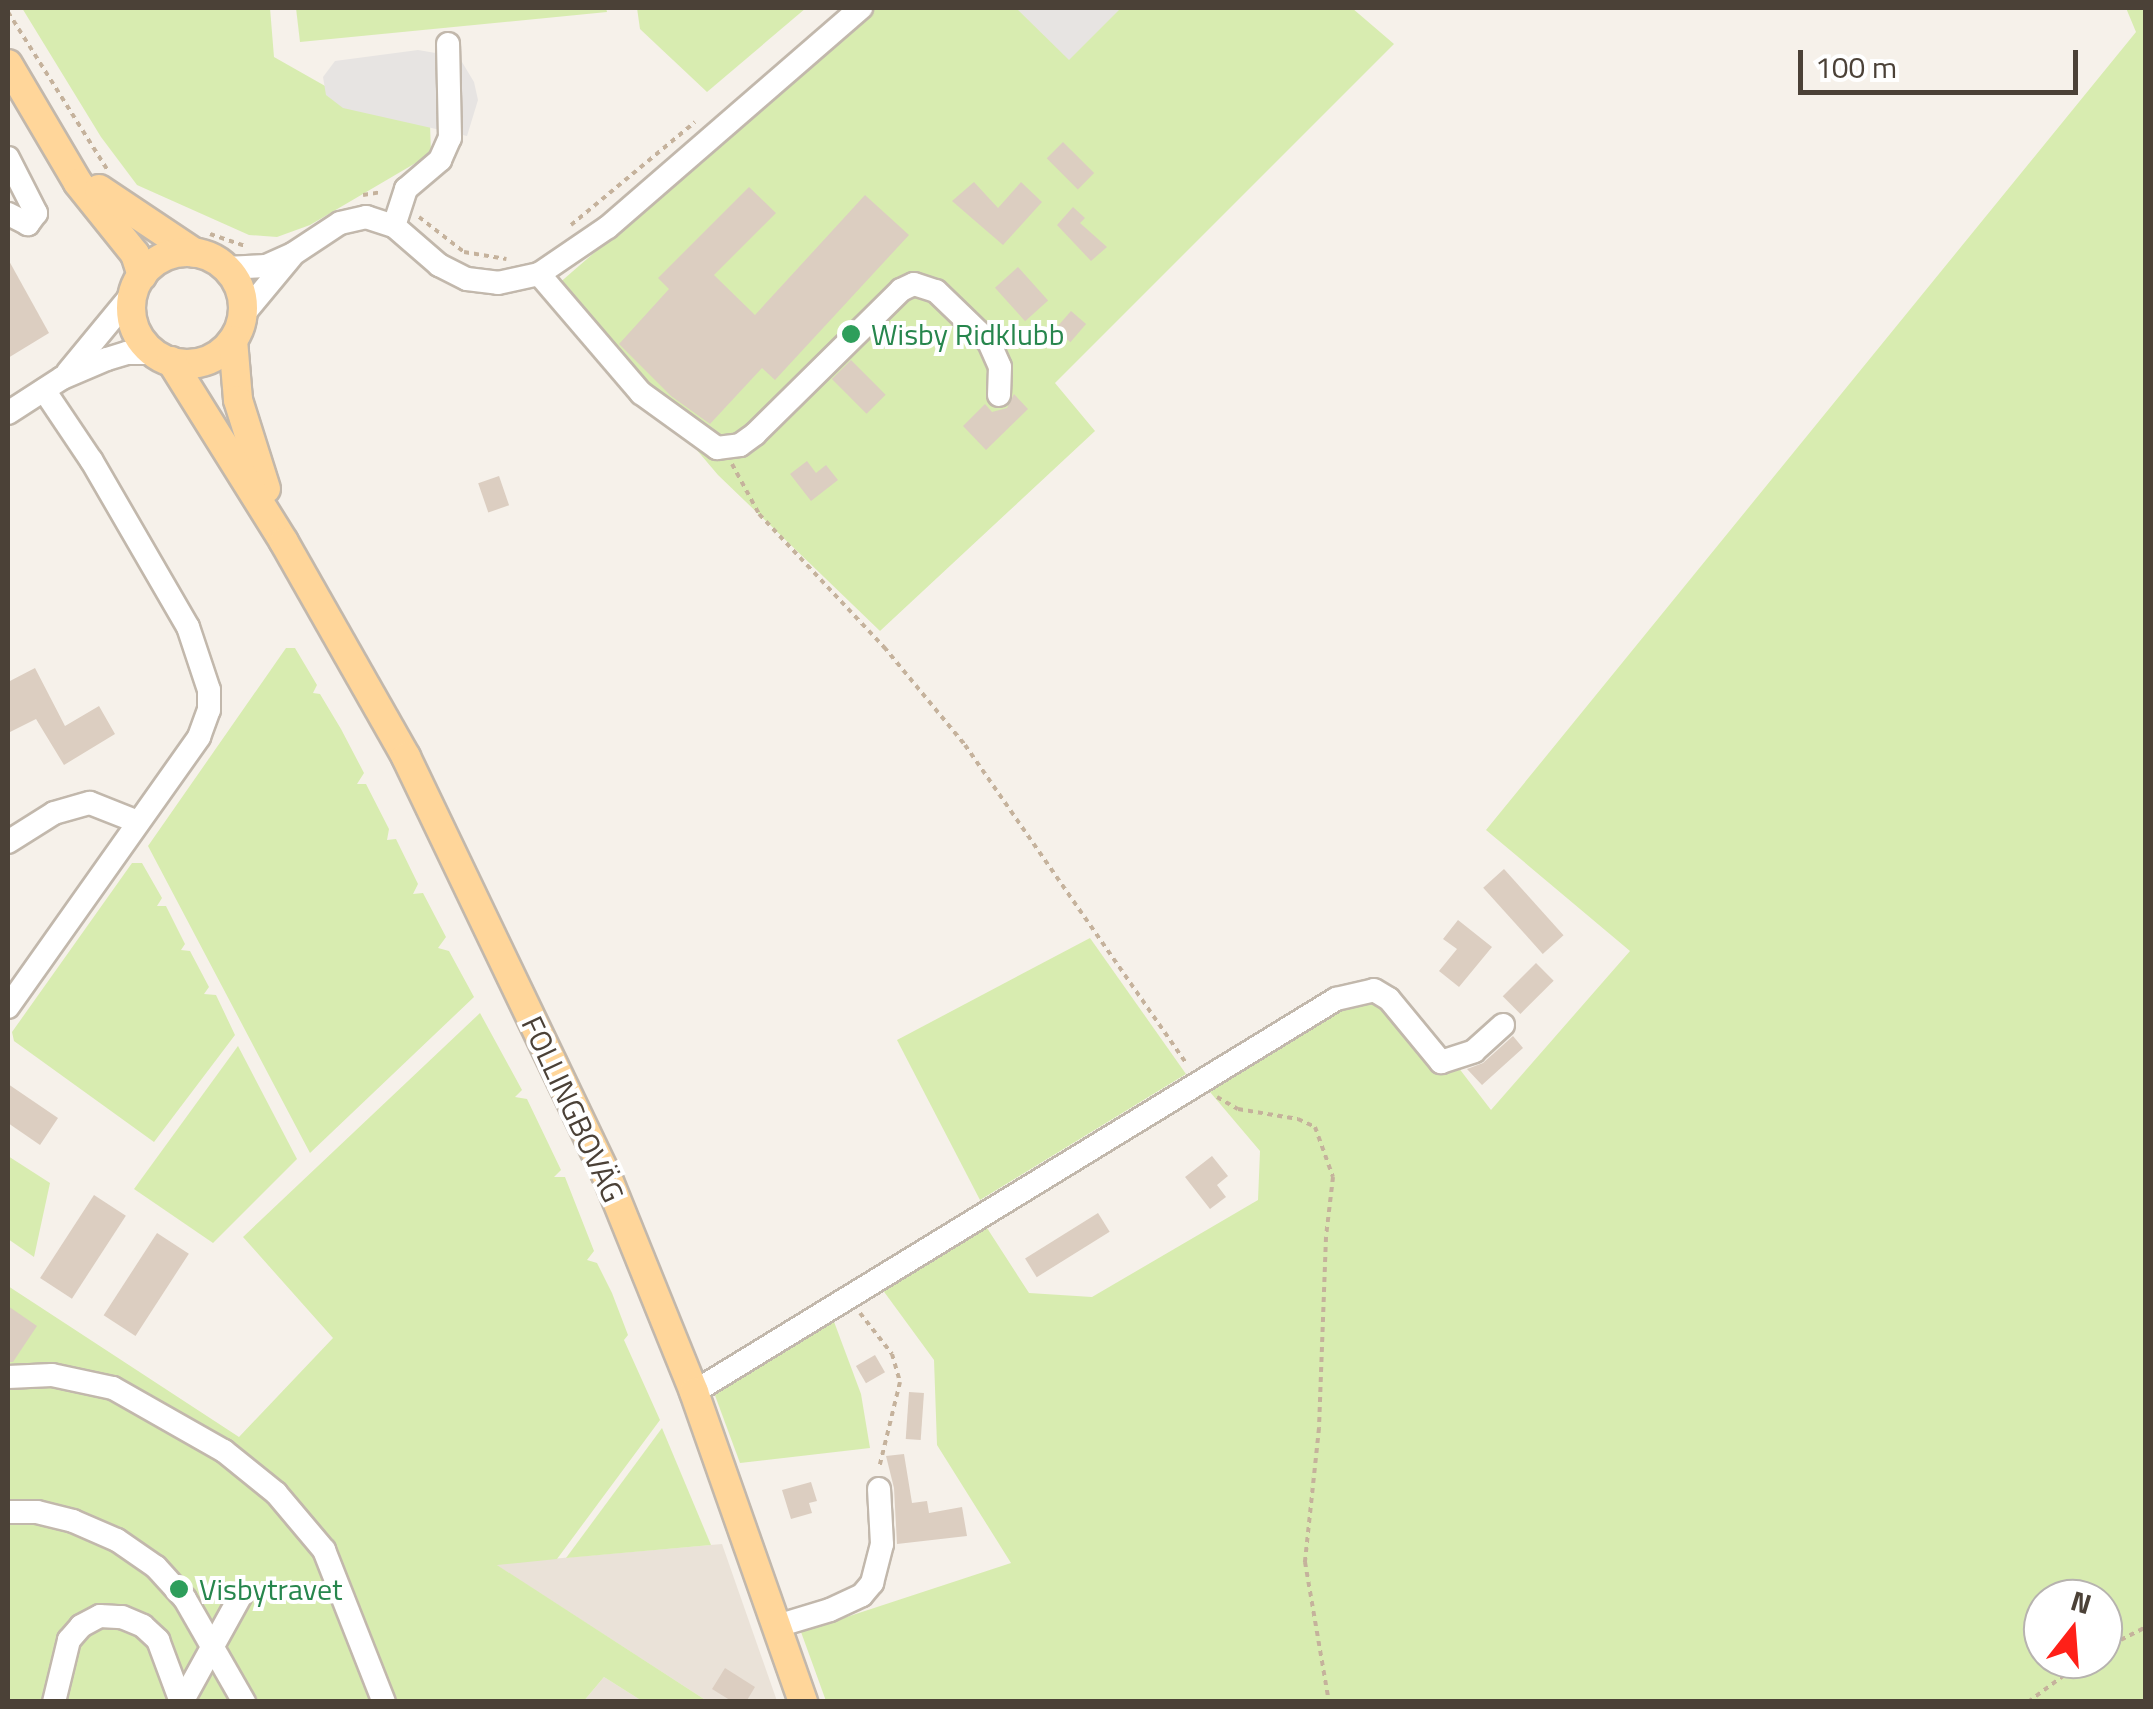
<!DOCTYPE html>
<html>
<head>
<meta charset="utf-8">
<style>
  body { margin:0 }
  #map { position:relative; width:2153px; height:1709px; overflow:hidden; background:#f6f1ea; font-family:"Titillium Web",sans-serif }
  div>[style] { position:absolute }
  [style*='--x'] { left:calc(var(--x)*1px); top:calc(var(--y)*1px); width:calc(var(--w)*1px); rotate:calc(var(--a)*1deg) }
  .residential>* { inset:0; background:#eae2d8 }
  .green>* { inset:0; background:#d8ecb0 }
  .parking>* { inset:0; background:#e7e4e2 }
  .building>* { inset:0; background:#dccec1; transform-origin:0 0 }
  .path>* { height:4px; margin-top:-2px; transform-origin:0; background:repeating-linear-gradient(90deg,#c5b29c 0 5px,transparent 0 10px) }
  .roads { filter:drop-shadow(2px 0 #c2b8ac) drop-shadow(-2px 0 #c2b8ac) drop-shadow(0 2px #c2b8ac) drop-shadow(0 -2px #c2b8ac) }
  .minor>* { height:22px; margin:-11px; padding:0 11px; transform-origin:11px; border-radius:11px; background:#fff }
  .major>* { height:28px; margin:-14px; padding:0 14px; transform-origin:14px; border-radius:14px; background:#ffd69a }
  .major>.ring { margin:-14px; padding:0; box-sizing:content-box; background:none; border:28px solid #ffd69a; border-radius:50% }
  .dots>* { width:28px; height:28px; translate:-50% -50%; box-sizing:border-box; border:5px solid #fff; border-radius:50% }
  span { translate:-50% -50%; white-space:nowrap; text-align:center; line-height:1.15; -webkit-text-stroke:8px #fff; paint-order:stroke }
  .leisure-label { font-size:30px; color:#27864d }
  .left { translate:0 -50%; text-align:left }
  .street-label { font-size:30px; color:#4b4137 }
  .frame { position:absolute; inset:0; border:10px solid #4b4137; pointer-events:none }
  .north { position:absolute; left:2023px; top:1579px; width:100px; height:100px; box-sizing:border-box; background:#fff; border:2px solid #b7b3af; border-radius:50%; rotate:17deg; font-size:28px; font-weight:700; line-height:40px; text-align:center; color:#4b4137 }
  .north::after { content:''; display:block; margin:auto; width:35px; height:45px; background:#ff2018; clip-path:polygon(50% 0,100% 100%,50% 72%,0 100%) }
  .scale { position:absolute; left:1798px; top:50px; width:280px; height:45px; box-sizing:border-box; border:5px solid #4b4137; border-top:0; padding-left:12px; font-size:30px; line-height:35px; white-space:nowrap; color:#4b4137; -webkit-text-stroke:8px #fff; paint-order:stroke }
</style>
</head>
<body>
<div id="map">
  <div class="residential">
    <i style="clip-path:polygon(722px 1544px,777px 1701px,707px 1701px,495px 1564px)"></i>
    <i style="clip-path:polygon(604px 1677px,642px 1701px,583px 1702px)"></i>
  </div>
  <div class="green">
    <i style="clip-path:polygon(22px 8px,270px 8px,274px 57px,341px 95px,430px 123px,431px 154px,310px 225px,277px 237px,249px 235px,137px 185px,101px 137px)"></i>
    <i style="clip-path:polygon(296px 8px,606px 8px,607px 12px,300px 42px)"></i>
    <i style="clip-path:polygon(637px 8px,806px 8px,707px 92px,640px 29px)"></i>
    <i style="clip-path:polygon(876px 8px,1352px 8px,1394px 44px,1055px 383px,1095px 431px,880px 631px,718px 475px,557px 285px)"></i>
    <i style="clip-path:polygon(evenodd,2126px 8px,2145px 8px,2145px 1701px,826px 1701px,801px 1632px,1011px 1563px,937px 1445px,934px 1360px,882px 1289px,987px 1228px,1029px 1293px,1092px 1297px,1258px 1200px,1260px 1151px,1210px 1092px,1338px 1007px,1369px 999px,1386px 1005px,1441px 1073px,1458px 1067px,1491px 1110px,1630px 951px,1486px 830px,2136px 32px,2126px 8px,2043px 1599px,2103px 1599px,2103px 1659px,2043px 1659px,2043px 1599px)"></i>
    <i style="clip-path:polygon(286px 648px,295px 648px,317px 685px,313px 693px,320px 694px,341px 729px,364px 773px,357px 784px,366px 784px,389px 829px,387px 840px,396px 839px,418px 884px,413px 894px,423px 893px,446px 937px,438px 948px,449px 951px,474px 997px,310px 1153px,148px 846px)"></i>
    <i style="clip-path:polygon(132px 863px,142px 863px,162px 898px,157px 906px,166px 906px,185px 944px,181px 950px,190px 951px,209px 987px,204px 994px,216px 995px,235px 1035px,154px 1142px,14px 1041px,12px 1032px)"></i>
    <i style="clip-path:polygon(1090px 938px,1186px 1074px,980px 1200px,897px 1040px)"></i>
    <i style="clip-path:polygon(480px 1013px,522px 1090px,515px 1097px,527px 1099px,561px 1170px,554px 1177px,565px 1177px,594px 1251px,587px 1260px,597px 1263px,612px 1293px,628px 1335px,624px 1340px,660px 1420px,557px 1559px,497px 1565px,707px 1701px,642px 1701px,604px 1677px,583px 1702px,8px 1701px,8px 1286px,239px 1437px,333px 1338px,243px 1237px)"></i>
    <i style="clip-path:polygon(238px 1046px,297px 1159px,213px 1243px,134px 1189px)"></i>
    <i style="clip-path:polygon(8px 1156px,50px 1183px,34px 1257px,8px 1239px)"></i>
    <i style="clip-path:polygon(833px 1319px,861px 1394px,870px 1448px,740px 1463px,713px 1390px)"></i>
    <i style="clip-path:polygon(662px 1428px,711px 1545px,566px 1558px)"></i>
  </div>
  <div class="parking">
    <i style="clip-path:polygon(1016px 8px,1121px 8px,1069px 60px)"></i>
    <i style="clip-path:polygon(418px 50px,459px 57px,474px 82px,478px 100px,467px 136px,343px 108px,326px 95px,323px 77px,335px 61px)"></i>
  </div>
  <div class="building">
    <i style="left:1063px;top:142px;width:44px;height:23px;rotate:45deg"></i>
    <i style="clip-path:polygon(974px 182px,998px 208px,1021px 182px,1042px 202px,1003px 245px,952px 201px)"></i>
    <i style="clip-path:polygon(749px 187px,776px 213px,714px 275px,755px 315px,865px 195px,909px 235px,775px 380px,762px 368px,710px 424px,671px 396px,619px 344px,669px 289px,658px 278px)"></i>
    <i style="clip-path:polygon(1073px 207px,1085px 218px,1080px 223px,1107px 247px,1091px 261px,1057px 225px)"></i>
    <i style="clip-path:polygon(8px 259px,49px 333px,8px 358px)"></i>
    <i style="left:1018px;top:267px;width:45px;height:31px;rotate:48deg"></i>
    <i style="left:1071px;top:311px;width:20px;height:24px;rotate:41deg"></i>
    <i style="left:851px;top:360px;width:49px;height:27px;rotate:45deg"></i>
    <i style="clip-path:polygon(1014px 394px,1028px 409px,986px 450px,963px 426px,985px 404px,992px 412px,1007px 408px)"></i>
    <i style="clip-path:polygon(807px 461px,816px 473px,826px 465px,838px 480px,811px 501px,790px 474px)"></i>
    <i style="left:499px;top:476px;width:31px;height:22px;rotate:71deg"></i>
    <i style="clip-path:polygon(35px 668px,65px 726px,99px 706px,115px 734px,64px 765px,36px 719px,8px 733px,8px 682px)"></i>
    <i style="left:1504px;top:869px;width:89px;height:28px;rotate:48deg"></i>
    <i style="clip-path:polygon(1458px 920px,1492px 947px,1459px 987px,1439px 971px,1457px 949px,1443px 939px)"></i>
    <i style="left:1536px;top:963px;width:25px;height:47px;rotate:45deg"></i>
    <i style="clip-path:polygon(1513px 1036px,1523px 1048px,1482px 1085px,1467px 1069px,1483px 1063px)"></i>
    <i style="clip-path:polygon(8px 1084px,58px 1118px,40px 1145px,8px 1123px)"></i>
    <i style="clip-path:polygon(1212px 1156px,1228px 1176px,1217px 1185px,1226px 1197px,1210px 1209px,1185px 1177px)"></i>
    <i style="left:94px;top:1195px;width:38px;height:99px;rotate:33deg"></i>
    <i style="left:1098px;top:1213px;width:22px;height:86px;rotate:58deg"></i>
    <i style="left:157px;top:1233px;width:38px;height:98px;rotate:33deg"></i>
    <i style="clip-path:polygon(8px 1306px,37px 1326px,13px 1362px,8px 1362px)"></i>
    <i style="left:875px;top:1355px;width:20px;height:22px;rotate:60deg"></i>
    <i style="left:909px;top:1392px;width:15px;height:47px;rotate:4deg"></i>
    <i style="clip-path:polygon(904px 1454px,912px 1503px,927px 1501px,929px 1513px,962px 1507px,967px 1536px,897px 1544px,894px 1488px,886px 1456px)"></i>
    <i style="clip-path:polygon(811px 1482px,817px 1501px,809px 1503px,812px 1513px,791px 1519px,782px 1490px)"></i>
    <i style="clip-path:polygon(725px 1668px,755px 1687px,746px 1702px,733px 1702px,712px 1689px)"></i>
  </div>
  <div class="path">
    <i style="--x:8;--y:12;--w:186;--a:57.8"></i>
    <i style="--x:363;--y:195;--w:20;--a:-9"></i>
    <i style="--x:419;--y:217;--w:57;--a:37.9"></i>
    <i style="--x:464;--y:252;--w:43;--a:9.5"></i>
    <i style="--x:571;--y:225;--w:161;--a:-39.7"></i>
    <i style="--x:210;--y:234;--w:36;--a:19"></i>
    <i style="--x:732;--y:464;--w:57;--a:61.6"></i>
    <i style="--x:759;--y:514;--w:183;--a:46.8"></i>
    <i style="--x:884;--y:647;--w:127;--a:50.4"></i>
    <i style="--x:965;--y:745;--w:389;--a:55.2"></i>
    <i style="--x:1217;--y:1097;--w:24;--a:30"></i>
    <i style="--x:1238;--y:1109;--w:61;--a:9.5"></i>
    <i style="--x:1298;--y:1119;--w:19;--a:25"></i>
    <i style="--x:1315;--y:1127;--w:53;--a:70.2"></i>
    <i style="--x:1333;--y:1177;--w:60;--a:96.7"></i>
    <i style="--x:1326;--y:1237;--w:191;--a:92.1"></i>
    <i style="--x:1319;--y:1428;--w:135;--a:96"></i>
    <i style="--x:1305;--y:1562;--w:142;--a:80.3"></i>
    <i style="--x:860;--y:1313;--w:52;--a:52"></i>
    <i style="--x:892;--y:1354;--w:29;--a:74"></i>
    <i style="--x:900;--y:1382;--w:89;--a:103.7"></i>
    <i style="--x:2103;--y:1649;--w:48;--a:-27.1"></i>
    <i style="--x:2028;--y:1702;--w:72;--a:-36.6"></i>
  </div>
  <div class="roads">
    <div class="minor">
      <i style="--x:8;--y:158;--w:62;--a:63"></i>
      <i style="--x:36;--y:213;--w:14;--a:126"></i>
      <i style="--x:28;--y:224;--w:22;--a:-153"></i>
      <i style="--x:394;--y:226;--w:39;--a:-72"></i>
      <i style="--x:406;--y:189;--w:45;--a:-40.5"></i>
      <i style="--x:440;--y:160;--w:24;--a:-66"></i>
      <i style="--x:450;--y:138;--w:94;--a:-91.2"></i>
      <i style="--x:226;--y:268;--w:40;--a:-2.9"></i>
      <i style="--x:266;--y:266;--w:30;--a:-24"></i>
      <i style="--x:293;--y:254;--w:56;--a:-33.4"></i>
      <i style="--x:340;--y:223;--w:27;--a:-13"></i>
      <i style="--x:366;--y:217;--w:29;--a:18"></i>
      <i style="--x:394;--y:226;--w:60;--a:40.9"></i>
      <i style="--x:439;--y:265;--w:31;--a:27"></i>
      <i style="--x:467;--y:279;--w:31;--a:7"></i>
      <i style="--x:498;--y:283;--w:42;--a:-12.4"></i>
      <i style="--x:539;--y:274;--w:83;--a:-34.3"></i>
      <i style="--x:608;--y:227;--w:335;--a:-40.9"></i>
      <i style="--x:539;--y:274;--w:157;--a:49.4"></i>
      <i style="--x:641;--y:393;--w:94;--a:35.9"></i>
      <i style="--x:717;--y:448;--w:23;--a:-7"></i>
      <i style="--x:740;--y:445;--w:19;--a:-36"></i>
      <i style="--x:755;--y:434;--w:205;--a:-44.6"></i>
      <i style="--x:901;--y:290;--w:14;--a:-25"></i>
      <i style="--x:914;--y:284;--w:23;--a:18"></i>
      <i style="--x:936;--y:291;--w:74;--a:43.9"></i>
      <i style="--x:989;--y:342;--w:27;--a:66"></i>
      <i style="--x:1000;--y:367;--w:28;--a:92"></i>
      <i style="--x:242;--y:316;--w:77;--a:-50.3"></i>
      <i style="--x:68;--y:372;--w:104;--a:-50.5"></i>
      <i style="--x:8;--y:413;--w:64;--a:-32.9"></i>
      <i style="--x:62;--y:378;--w:49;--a:-22.9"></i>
      <i style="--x:107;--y:359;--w:21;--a:-17"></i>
      <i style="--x:127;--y:353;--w:28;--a:0"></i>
      <i style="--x:8;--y:842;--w:54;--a:-32.2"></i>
      <i style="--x:54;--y:813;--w:37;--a:-16"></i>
      <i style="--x:90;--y:803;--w:52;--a:21.6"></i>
      <i style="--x:8;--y:1007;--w:331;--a:-54.7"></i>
      <i style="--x:199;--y:737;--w:29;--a:-70"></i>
      <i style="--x:209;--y:710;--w:20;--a:-90"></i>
      <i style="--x:209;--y:690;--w:66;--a:-108.4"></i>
      <i style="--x:188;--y:627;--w:193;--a:-120.1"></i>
      <i style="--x:91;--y:460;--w:84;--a:-123.9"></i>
      <i style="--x:8;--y:1377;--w:44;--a:-2.6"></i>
      <i style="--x:52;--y:1375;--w:62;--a:12"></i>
      <i style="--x:113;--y:1388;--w:128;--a:29.6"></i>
      <i style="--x:224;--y:1451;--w:67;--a:38.9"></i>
      <i style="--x:276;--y:1493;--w:75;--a:49.9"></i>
      <i style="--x:324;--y:1550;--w:163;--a:68.5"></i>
      <i style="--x:694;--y:1392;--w:753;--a:-31.47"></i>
      <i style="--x:1336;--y:999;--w:39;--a:-13"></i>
      <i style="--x:1374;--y:990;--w:17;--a:31"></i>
      <i style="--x:1389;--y:999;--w:82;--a:50.5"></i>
      <i style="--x:1441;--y:1062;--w:35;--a:-18"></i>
      <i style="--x:1474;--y:1051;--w:39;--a:-42"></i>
      <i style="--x:8;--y:1512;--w:29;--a:0"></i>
      <i style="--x:37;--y:1512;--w:37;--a:14"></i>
      <i style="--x:73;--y:1521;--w:48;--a:23.4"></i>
      <i style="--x:117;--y:1540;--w:47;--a:34.7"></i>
      <i style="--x:156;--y:1567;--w:43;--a:47.8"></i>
      <i style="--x:185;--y:1599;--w:119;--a:60.2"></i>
      <i style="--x:777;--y:1626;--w:55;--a:-16.8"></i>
      <i style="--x:830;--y:1610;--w:35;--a:-25"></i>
      <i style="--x:862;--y:1595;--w:16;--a:-50"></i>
      <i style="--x:872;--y:1583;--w:40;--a:-75.6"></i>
      <i style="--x:882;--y:1544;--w:55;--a:-93.1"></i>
      <i style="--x:54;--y:1702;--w:64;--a:-76.4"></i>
      <i style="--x:69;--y:1640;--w:18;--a:-49"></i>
      <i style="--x:81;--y:1626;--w:21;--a:-28"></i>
      <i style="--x:100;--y:1616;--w:22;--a:3"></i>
      <i style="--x:122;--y:1617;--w:23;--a:23"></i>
      <i style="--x:143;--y:1626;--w:21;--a:43"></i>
      <i style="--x:158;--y:1640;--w:66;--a:69.6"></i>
      <i style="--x:182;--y:1702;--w:122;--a:-61.1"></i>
    </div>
    <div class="major">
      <i style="--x:8;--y:64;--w:138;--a:59.5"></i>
      <i style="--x:78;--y:183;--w:91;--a:51.2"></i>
      <i style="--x:135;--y:254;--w:23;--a:72"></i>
      <i style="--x:99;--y:189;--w:115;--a:33.7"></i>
      <i class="ring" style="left:131px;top:252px;width:84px;height:84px"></i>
      <i style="--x:233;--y:340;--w:60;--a:85.2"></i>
      <i style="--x:238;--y:400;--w:93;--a:72.5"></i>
      <i style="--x:171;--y:361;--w:213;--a:58"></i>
      <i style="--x:284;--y:542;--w:247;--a:60.4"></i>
      <i style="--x:406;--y:757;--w:462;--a:64.4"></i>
      <i style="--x:606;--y:1174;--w:235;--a:68"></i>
      <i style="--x:694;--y:1392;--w:329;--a:70.6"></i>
    </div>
  </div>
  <div class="dots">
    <i style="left:851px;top:334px;background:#2e9e5b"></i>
    <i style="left:179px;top:1589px;background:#2e9e5b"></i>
  </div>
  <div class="leisure-label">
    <span class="left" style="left:871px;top:334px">Wisby Ridklubb</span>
    <span class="left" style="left:199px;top:1589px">Visbytravet</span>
  </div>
  <div class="street-label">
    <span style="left:573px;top:1109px;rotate:65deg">FOLLINGBOVÄG</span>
  </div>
  <div class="frame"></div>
  <div class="north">N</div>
  <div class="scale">100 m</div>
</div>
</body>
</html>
